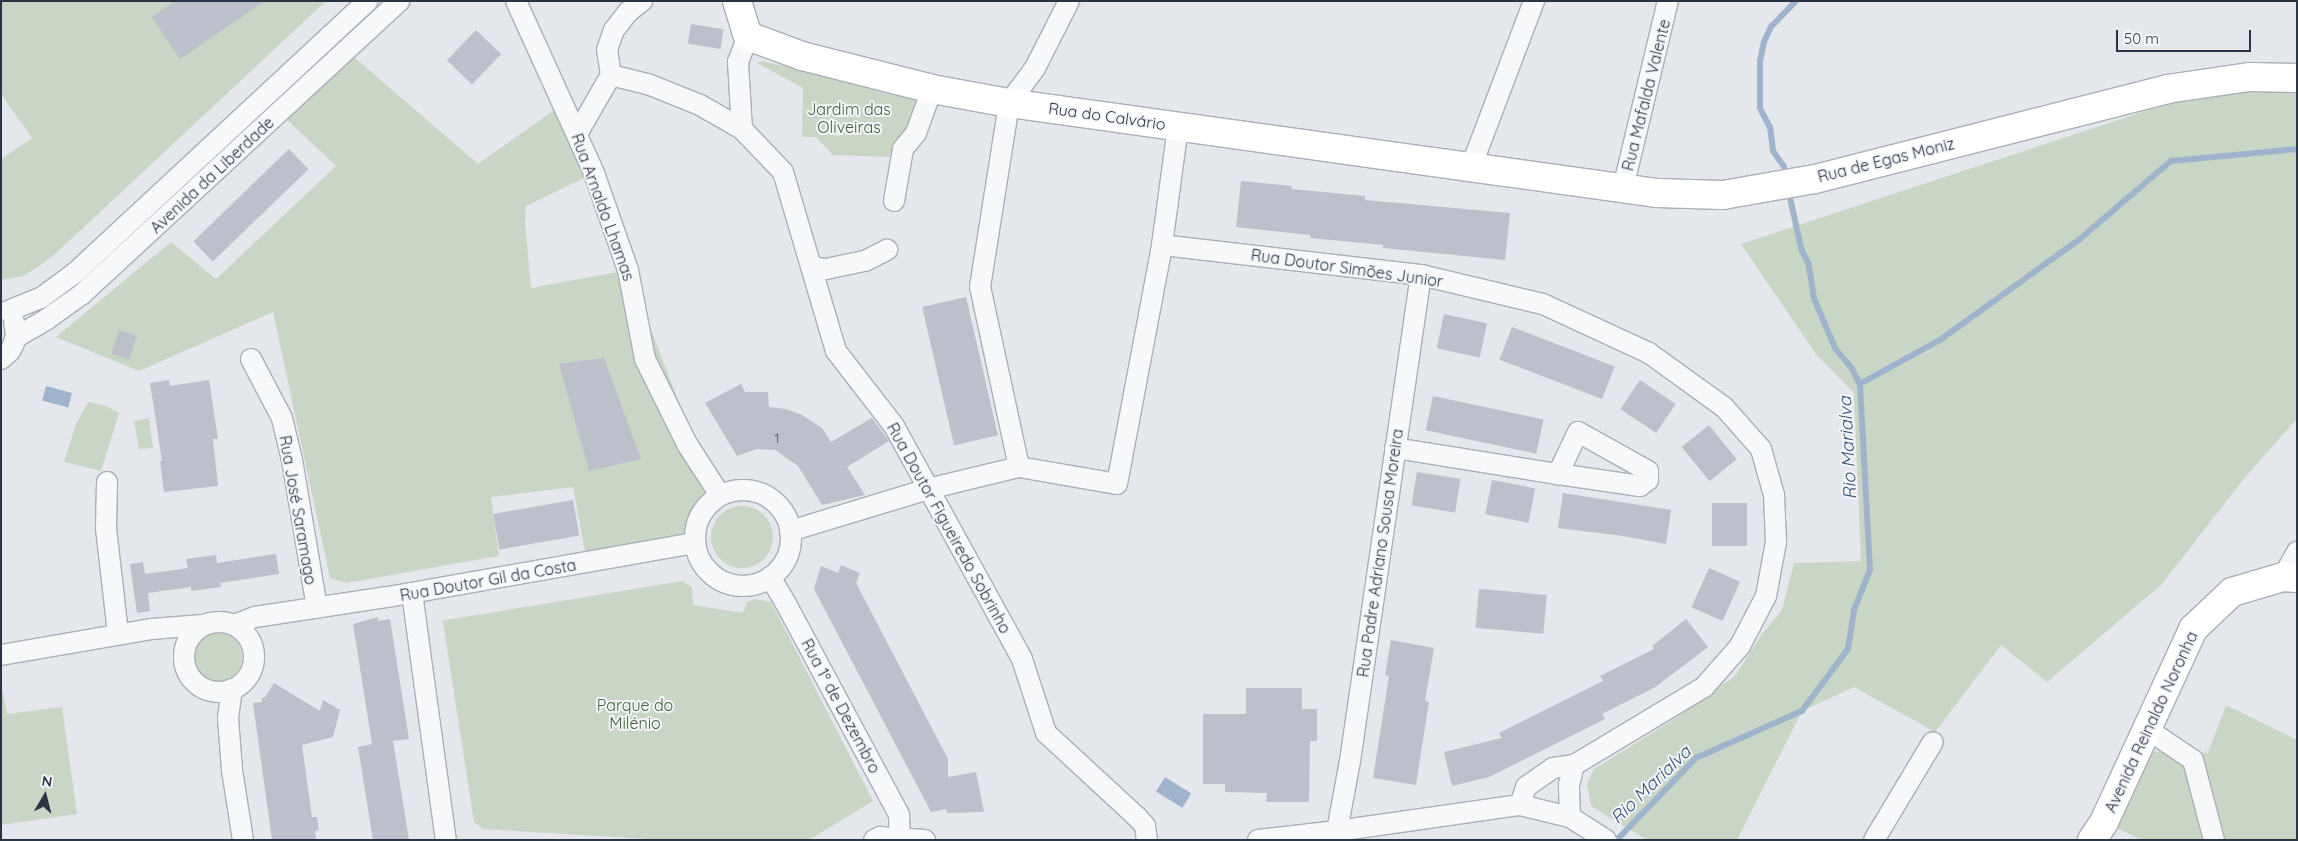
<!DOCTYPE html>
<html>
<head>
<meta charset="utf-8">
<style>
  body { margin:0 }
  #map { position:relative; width:2298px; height:841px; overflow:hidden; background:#e4e7ec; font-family:Quicksand,sans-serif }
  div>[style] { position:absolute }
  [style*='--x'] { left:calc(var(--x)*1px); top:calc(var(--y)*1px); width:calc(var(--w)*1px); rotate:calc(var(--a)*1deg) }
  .green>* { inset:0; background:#c9d6c5 }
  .round { border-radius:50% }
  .water>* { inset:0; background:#9fb4cc; transform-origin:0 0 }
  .stream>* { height:5.5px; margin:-2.75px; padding:0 2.75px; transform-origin:2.75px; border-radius:2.75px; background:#9fb4cc }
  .building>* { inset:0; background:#bbc0ca; transform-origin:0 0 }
  .roads { filter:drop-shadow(1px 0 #a9aeb7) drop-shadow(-1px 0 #a9aeb7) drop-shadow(0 1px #a9aeb7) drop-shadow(0 -1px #a9aeb7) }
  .street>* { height:20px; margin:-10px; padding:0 10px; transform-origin:10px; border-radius:10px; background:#f7f8fa }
  .street>.ring { margin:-10px; padding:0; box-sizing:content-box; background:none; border:20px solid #f7f8fa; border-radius:50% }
  .secondary>* { height:28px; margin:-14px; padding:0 14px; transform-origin:14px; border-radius:14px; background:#fff }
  span { translate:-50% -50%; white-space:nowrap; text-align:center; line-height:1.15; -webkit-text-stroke:4px #f4f6f9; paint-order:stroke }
  .number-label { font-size:14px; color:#4f5766 }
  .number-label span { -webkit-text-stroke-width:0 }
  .street-label { font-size:16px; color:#2b3445 }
  .park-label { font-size:16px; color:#3f6138 }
  .water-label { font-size:18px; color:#34527a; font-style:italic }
  .frame { position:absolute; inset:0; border:2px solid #2b3445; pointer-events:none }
  .north { position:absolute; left:20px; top:771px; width:50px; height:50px; -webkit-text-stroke:4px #f4f6f9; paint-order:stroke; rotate:8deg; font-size:14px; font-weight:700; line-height:20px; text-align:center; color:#2b3445 }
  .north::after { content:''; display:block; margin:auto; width:18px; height:22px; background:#2b3445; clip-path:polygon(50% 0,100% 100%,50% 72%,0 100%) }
  .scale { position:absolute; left:2116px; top:30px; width:135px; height:22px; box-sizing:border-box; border:2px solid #2b3445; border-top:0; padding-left:6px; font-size:15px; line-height:18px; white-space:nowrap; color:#2b3445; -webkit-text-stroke:4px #f4f6f9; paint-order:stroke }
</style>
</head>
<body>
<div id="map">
  <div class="green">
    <i style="clip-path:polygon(1px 1px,326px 1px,53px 256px,24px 276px,1px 280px,1px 159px,32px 138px,1px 94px)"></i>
    <i style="clip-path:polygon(347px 51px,478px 164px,564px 103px,594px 173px,526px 206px,525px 223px,531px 288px,628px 270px,707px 475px,695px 543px,587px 562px,573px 487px,491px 497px,499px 556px,346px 583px,330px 578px,273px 312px,139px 371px,56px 337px,171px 242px,216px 279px,336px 166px,280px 113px)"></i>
    <i style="clip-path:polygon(762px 61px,922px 97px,908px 135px,889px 157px,833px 155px,816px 137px,802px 137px,803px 88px,757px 63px)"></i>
    <i style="clip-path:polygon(2249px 77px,2297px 78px,2297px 419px,2246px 476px,2161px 585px,2047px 682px,2001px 645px,1935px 732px,1854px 687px,1802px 711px,1737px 840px,1647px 840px,1591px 806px,1587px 784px,1594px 769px,1673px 720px,1735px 676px,1762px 634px,1782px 610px,1794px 563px,1861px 561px,1854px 393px,1816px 354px,1741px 244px)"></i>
    <i style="clip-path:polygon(88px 402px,106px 406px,119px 413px,101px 471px,64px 462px,76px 424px)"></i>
    <i style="clip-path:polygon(149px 418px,153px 448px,139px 449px,134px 421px)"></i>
    <i class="round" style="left:711px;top:506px;width:62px;height:62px"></i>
    <i style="clip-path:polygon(682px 581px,692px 587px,693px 605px,743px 613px,747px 602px,755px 599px,771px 602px,873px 801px,809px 840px,662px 840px,483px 829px,474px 822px,443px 622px,440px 621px)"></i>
    <i class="round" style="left:194px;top:633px;width:48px;height:48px"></i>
    <i style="clip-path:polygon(1px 682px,7px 714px,62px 707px,77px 814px,1px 825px)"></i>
    <i style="clip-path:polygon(2226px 705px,2297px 740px,2297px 840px,2142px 840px,2104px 822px,2136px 751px,2208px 753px)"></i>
  </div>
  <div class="water">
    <i style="left:46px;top:386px;width:27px;height:15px;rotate:15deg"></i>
    <i style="left:1165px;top:777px;width:31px;height:17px;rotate:32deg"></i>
  </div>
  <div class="stream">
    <i style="--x:1784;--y:167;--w:19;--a:-125"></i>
    <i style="--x:1773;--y:151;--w:23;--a:-97"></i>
    <i style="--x:1770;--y:128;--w:22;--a:-117"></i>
    <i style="--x:1760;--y:108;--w:47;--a:-90"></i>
    <i style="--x:1760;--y:61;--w:19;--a:-78"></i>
    <i style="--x:1764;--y:42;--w:17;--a:-65"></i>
    <i style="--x:1771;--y:27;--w:36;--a:-46"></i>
    <i style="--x:1791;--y:200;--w:51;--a:77.6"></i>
    <i style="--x:1802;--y:250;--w:16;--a:63"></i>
    <i style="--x:1809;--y:264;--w:36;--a:81"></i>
    <i style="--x:1815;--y:300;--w:53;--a:66.8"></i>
    <i style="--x:1836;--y:349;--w:25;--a:50"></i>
    <i style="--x:1852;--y:368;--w:18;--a:63"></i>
    <i style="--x:1617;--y:840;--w:114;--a:-46.1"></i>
    <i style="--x:1696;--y:758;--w:116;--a:-23.9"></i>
    <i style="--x:1802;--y:711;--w:77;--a:-53.4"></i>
    <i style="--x:1848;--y:649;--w:39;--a:-81"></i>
    <i style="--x:1854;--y:610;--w:43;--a:-68.2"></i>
    <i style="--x:1870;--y:570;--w:186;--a:-93.1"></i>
    <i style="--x:1860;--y:384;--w:91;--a:-28.8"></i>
    <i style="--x:1940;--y:340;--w:173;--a:-35.8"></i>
    <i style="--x:2080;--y:239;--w:120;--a:-40.6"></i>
    <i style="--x:2171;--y:161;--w:127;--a:-5.4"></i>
  </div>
  <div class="building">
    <i style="clip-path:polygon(175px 1px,265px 1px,180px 59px,152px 17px)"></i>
    <i style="left:691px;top:24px;width:33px;height:20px;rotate:9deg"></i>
    <i style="left:476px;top:30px;width:35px;height:42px;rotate:44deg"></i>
    <i style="left:289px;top:149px;width:28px;height:133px;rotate:46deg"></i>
    <i style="clip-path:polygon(1241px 181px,1292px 186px,1291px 189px,1365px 196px,1365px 200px,1510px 213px,1505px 260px,1383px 248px,1383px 245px,1310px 238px,1310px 235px,1236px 227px)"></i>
    <i style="left:966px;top:297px;width:142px;height:45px;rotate:77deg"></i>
    <i style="left:1444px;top:314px;width:44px;height:35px;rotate:12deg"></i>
    <i style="left:1512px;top:327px;width:110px;height:35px;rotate:21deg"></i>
    <i style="left:119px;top:330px;width:19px;height:25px;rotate:18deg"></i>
    <i style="clip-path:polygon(604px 358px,641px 459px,589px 471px,559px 364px)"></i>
    <i style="clip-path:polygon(169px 380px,170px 386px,209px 380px,218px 439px,213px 439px,218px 486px,164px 492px,160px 461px,162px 461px,150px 383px)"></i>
    <i style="left:1640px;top:380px;width:43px;height:35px;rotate:34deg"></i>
    <i style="clip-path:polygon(741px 384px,745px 392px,768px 392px,769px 407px,786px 409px,802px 415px,822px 428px,831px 442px,872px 418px,889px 441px,847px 467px,865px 495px,822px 505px,798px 466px,775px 450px,757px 449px,737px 456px,705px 403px)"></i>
    <i style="left:1433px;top:396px;width:113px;height:35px;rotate:12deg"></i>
    <i style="left:1709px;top:425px;width:44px;height:35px;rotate:51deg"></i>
    <i style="left:1417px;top:472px;width:44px;height:34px;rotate:9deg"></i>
    <i style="left:1492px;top:480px;width:44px;height:35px;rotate:11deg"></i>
    <i style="clip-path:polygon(1563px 493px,1671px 510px,1666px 544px,1623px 536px,1558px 528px)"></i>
    <i style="left:573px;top:500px;width:36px;height:81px;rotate:80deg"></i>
    <i style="left:1712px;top:503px;width:35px;height:43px"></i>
    <i style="clip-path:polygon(276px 554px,279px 574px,220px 583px,221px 587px,191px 591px,191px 587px,148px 593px,150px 611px,137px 613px,130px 564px,143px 562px,145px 574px,188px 568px,186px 559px,216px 555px,217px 563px)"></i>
    <i style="clip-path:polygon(841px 565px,860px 573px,856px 583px,948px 759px,948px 777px,976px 772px,984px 812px,947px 813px,946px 809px,931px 812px,814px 589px,821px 566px,838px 573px)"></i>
    <i style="left:1709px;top:568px;width:34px;height:43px;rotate:24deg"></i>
    <i style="left:1479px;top:589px;width:68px;height:39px;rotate:5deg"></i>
    <i style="clip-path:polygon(378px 617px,378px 621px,390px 619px,409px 739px,393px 741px,409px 840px,373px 840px,358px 747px,372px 744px,353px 624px)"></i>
    <i style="clip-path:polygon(1686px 619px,1708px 647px,1654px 688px,1602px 714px,1605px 719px,1489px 777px,1452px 786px,1444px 752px,1502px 738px,1499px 733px,1603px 681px,1600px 676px,1654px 649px,1652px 646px)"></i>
    <i style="clip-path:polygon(1391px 640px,1434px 648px,1425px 701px,1429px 702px,1416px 785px,1373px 778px,1389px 676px,1385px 675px)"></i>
    <i style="clip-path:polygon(274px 683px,320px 711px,323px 700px,340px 710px,333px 737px,302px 745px,312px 817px,317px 817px,319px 830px,315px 831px,316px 840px,272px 840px,253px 703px,262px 702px,262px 698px,265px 697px)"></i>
    <i style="clip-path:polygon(1246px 688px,1302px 688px,1302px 709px,1317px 709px,1317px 741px,1310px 741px,1309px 802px,1266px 802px,1267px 793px,1225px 792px,1225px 784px,1203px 784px,1203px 714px,1246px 714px)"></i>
  </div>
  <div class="roads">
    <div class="street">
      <i style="--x:516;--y:1;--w:189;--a:65.6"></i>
      <i style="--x:594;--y:173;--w:103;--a:70.7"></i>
      <i style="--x:628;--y:270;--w:91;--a:79.2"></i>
      <i style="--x:645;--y:359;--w:95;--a:63.7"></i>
      <i style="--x:687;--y:444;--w:61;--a:57.1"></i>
      <i style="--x:748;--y:36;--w:28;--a:111"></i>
      <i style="--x:738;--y:62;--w:67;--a:86.6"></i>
      <i style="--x:742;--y:129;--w:59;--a:46.4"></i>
      <i style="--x:783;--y:172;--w:187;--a:73.5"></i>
      <i style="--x:836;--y:351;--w:95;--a:52.3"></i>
      <i style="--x:894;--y:426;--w:266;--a:61.2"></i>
      <i style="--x:1022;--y:659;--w:78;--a:72"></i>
      <i style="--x:1046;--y:733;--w:124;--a:42.7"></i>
      <i style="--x:1137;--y:817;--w:12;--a:48"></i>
      <i style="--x:1145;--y:826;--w:14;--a:82"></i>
      <i style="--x:611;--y:75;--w:38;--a:14"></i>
      <i style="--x:648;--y:84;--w:56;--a:22"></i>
      <i style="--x:700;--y:105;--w:48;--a:29.7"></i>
      <i style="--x:577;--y:134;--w:68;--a:-60"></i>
      <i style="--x:611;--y:75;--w:25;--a:-99"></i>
      <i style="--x:607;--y:50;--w:21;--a:-71"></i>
      <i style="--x:614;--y:30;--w:23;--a:-52"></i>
      <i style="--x:628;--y:12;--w:18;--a:-38"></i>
      <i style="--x:1471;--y:167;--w:178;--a:-69.2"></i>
      <i style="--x:1623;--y:188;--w:192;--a:-76.5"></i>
      <i style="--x:894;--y:201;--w:53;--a:-80.2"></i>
      <i style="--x:903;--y:149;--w:21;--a:-51"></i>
      <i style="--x:916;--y:133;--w:47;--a:-70"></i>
      <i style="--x:1162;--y:245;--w:261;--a:6.6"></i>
      <i style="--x:1421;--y:275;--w:125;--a:13.4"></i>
      <i style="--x:1543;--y:304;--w:117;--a:24.8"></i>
      <i style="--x:1649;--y:353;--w:92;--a:35.8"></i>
      <i style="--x:1724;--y:407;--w:56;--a:48.6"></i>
      <i style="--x:1761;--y:449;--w:48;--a:74.2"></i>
      <i style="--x:1774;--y:495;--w:47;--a:87.6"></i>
      <i style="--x:1776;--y:542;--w:55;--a:100.5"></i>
      <i style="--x:1766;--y:596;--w:56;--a:117.5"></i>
      <i style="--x:1740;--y:646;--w:55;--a:131.3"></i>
      <i style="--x:1704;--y:687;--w:152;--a:149"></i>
      <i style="--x:1574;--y:765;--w:21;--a:172"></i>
      <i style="--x:1553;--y:768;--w:33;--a:145"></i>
      <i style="--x:1526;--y:787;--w:19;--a:108"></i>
      <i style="--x:811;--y:267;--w:15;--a:8"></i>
      <i style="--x:826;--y:269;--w:40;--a:-12"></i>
      <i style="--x:865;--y:261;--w:25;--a:-27"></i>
      <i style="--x:8;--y:311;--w:35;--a:-22"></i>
      <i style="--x:41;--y:298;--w:44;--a:-36.6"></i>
      <i style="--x:76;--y:272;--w:398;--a:-42.9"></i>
      <i style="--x:16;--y:334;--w:3;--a:45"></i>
      <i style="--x:18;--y:336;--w:34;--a:-30"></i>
      <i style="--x:47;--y:319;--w:43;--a:-35.5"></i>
      <i style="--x:82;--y:294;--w:432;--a:-42.7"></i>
      <i style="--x:1;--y:359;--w:12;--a:-42"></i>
      <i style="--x:10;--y:351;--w:9;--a:-63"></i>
      <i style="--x:14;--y:343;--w:9;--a:-77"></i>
      <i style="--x:16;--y:334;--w:12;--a:-99"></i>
      <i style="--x:251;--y:359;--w:67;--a:62.3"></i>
      <i style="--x:282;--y:418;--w:43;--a:76.6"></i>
      <i style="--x:292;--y:460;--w:150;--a:80.4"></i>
      <i style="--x:1395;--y:448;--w:165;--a:9.1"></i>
      <i style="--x:1558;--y:474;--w:83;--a:8.3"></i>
      <i style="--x:1640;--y:486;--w:10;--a:-37"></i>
      <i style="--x:1648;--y:480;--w:9;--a:-90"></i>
      <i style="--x:1648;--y:471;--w:80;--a:-150.9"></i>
      <i style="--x:1578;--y:432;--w:47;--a:115.5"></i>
      <i style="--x:1019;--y:467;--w:184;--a:-102.2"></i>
      <i style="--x:980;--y:287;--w:186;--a:-81"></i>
      <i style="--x:1009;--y:103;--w:44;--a:-53.4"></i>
      <i style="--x:1035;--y:68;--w:75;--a:-63.1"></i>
      <i style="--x:107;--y:482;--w:46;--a:91.2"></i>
      <i style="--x:106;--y:528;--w:107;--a:83.5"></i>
      <i class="ring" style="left:695px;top:490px;width:76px;height:76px"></i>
      <i style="--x:790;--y:531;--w:144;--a:-16.9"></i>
      <i style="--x:928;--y:489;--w:94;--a:-13.6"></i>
      <i style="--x:1019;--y:467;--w:99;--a:9.8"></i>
      <i style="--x:1117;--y:484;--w:243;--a:-79.3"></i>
      <i style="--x:1162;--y:245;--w:120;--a:-82.3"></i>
      <i style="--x:770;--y:577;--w:29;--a:59"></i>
      <i style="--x:785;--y:602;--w:242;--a:61.8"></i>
      <i style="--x:899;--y:815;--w:23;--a:88"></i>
      <i style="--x:2283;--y:577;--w:29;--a:-61"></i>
      <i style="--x:412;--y:593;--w:249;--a:82.2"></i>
      <i class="ring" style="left:184px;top:622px;width:50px;height:50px"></i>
      <i style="--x:234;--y:625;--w:22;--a:-21"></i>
      <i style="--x:255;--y:617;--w:134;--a:-8.6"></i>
      <i style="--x:388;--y:597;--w:312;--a:-10"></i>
      <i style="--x:1;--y:655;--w:152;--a:-9.8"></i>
      <i style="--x:151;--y:629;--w:52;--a:-4.4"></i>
      <i style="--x:232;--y:689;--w:29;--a:98"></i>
      <i style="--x:228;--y:718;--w:52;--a:85.6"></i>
      <i style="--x:232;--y:770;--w:71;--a:81.1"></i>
      <i style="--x:2147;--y:729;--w:55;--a:34"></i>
      <i style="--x:2193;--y:760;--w:83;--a:75.3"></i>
      <i style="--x:1570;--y:817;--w:32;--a:-92"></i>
      <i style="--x:1569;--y:785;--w:21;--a:-76"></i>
      <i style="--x:1337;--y:831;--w:71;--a:-79.5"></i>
      <i style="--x:1350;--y:761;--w:491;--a:-81.7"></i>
      <i style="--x:874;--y:840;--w:7;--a:-27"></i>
      <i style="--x:880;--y:837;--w:45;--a:3.8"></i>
      <i style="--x:1258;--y:840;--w:80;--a:-6.5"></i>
      <i style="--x:1337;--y:831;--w:185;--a:-8.1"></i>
      <i style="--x:1520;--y:805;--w:51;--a:13.5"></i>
      <i style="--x:1570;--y:817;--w:43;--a:32.6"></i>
      <i style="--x:1874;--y:840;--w:114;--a:-59"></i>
    </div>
    <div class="secondary">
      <i style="--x:737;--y:1;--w:37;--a:73"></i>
      <i style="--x:748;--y:36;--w:58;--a:20.3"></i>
      <i style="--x:802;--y:56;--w:134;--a:14.2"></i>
      <i style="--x:932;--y:89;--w:78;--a:10.3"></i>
      <i style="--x:1009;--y:103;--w:653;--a:7.92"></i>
      <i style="--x:1656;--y:193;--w:67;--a:1.7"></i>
      <i style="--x:1723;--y:195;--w:93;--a:-9.9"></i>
      <i style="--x:1815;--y:179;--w:363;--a:-14.3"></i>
      <i style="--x:2167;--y:89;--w:83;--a:-8.3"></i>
      <i style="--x:2249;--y:77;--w:48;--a:1.2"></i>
      <i style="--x:2092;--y:840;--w:22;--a:-56"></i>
      <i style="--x:2104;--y:822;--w:213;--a:-65.2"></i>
      <i style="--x:2193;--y:629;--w:54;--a:-43.5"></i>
      <i style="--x:2232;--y:592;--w:53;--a:-16.4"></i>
      <i style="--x:2283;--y:577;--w:14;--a:4"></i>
    </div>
  </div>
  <div class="number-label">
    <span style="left:777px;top:438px">1</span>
  </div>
  <div class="street-label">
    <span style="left:1646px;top:95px;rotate:-76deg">Rua Mafalda Valente</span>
    <span style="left:1107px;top:116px;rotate:8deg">Rua do Calvário</span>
    <span style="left:1886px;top:160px;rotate:-14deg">Rua de Egas Moniz</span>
    <span style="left:212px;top:175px;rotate:-43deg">Avenida da Liberdade</span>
    <span style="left:603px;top:207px;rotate:70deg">Rua Arnaldo Lhamas</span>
    <span style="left:1347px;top:268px;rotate:8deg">Rua Doutor Simões Junior</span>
    <span style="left:298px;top:510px;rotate:80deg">Rua José Saramago</span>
    <span style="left:949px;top:528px;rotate:61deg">Rua Doutor Figueiredo Sobrinho</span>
    <span style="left:1380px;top:553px;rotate:-82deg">Rua Padre Adriano Sousa Moreira</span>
    <span style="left:488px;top:580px;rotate:-10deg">Rua Doutor Gil da Costa</span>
    <span style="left:841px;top:706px;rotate:62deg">Rua 1º de Dezembro</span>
    <span style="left:2151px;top:722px;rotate:-65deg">Avenida Reinaldo Noronha</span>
  </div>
  <div class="park-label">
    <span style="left:849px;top:118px">Jardim das<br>Oliveiras</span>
    <span style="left:635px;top:714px">Parque do<br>Milénio</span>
  </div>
  <div class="water-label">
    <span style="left:1848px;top:448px;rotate:-93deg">Rio Marialva</span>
    <span style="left:1651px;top:785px;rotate:-44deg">Rio Marialva</span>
  </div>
  <div class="frame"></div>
  <div class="north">N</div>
  <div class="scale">50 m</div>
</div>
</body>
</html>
